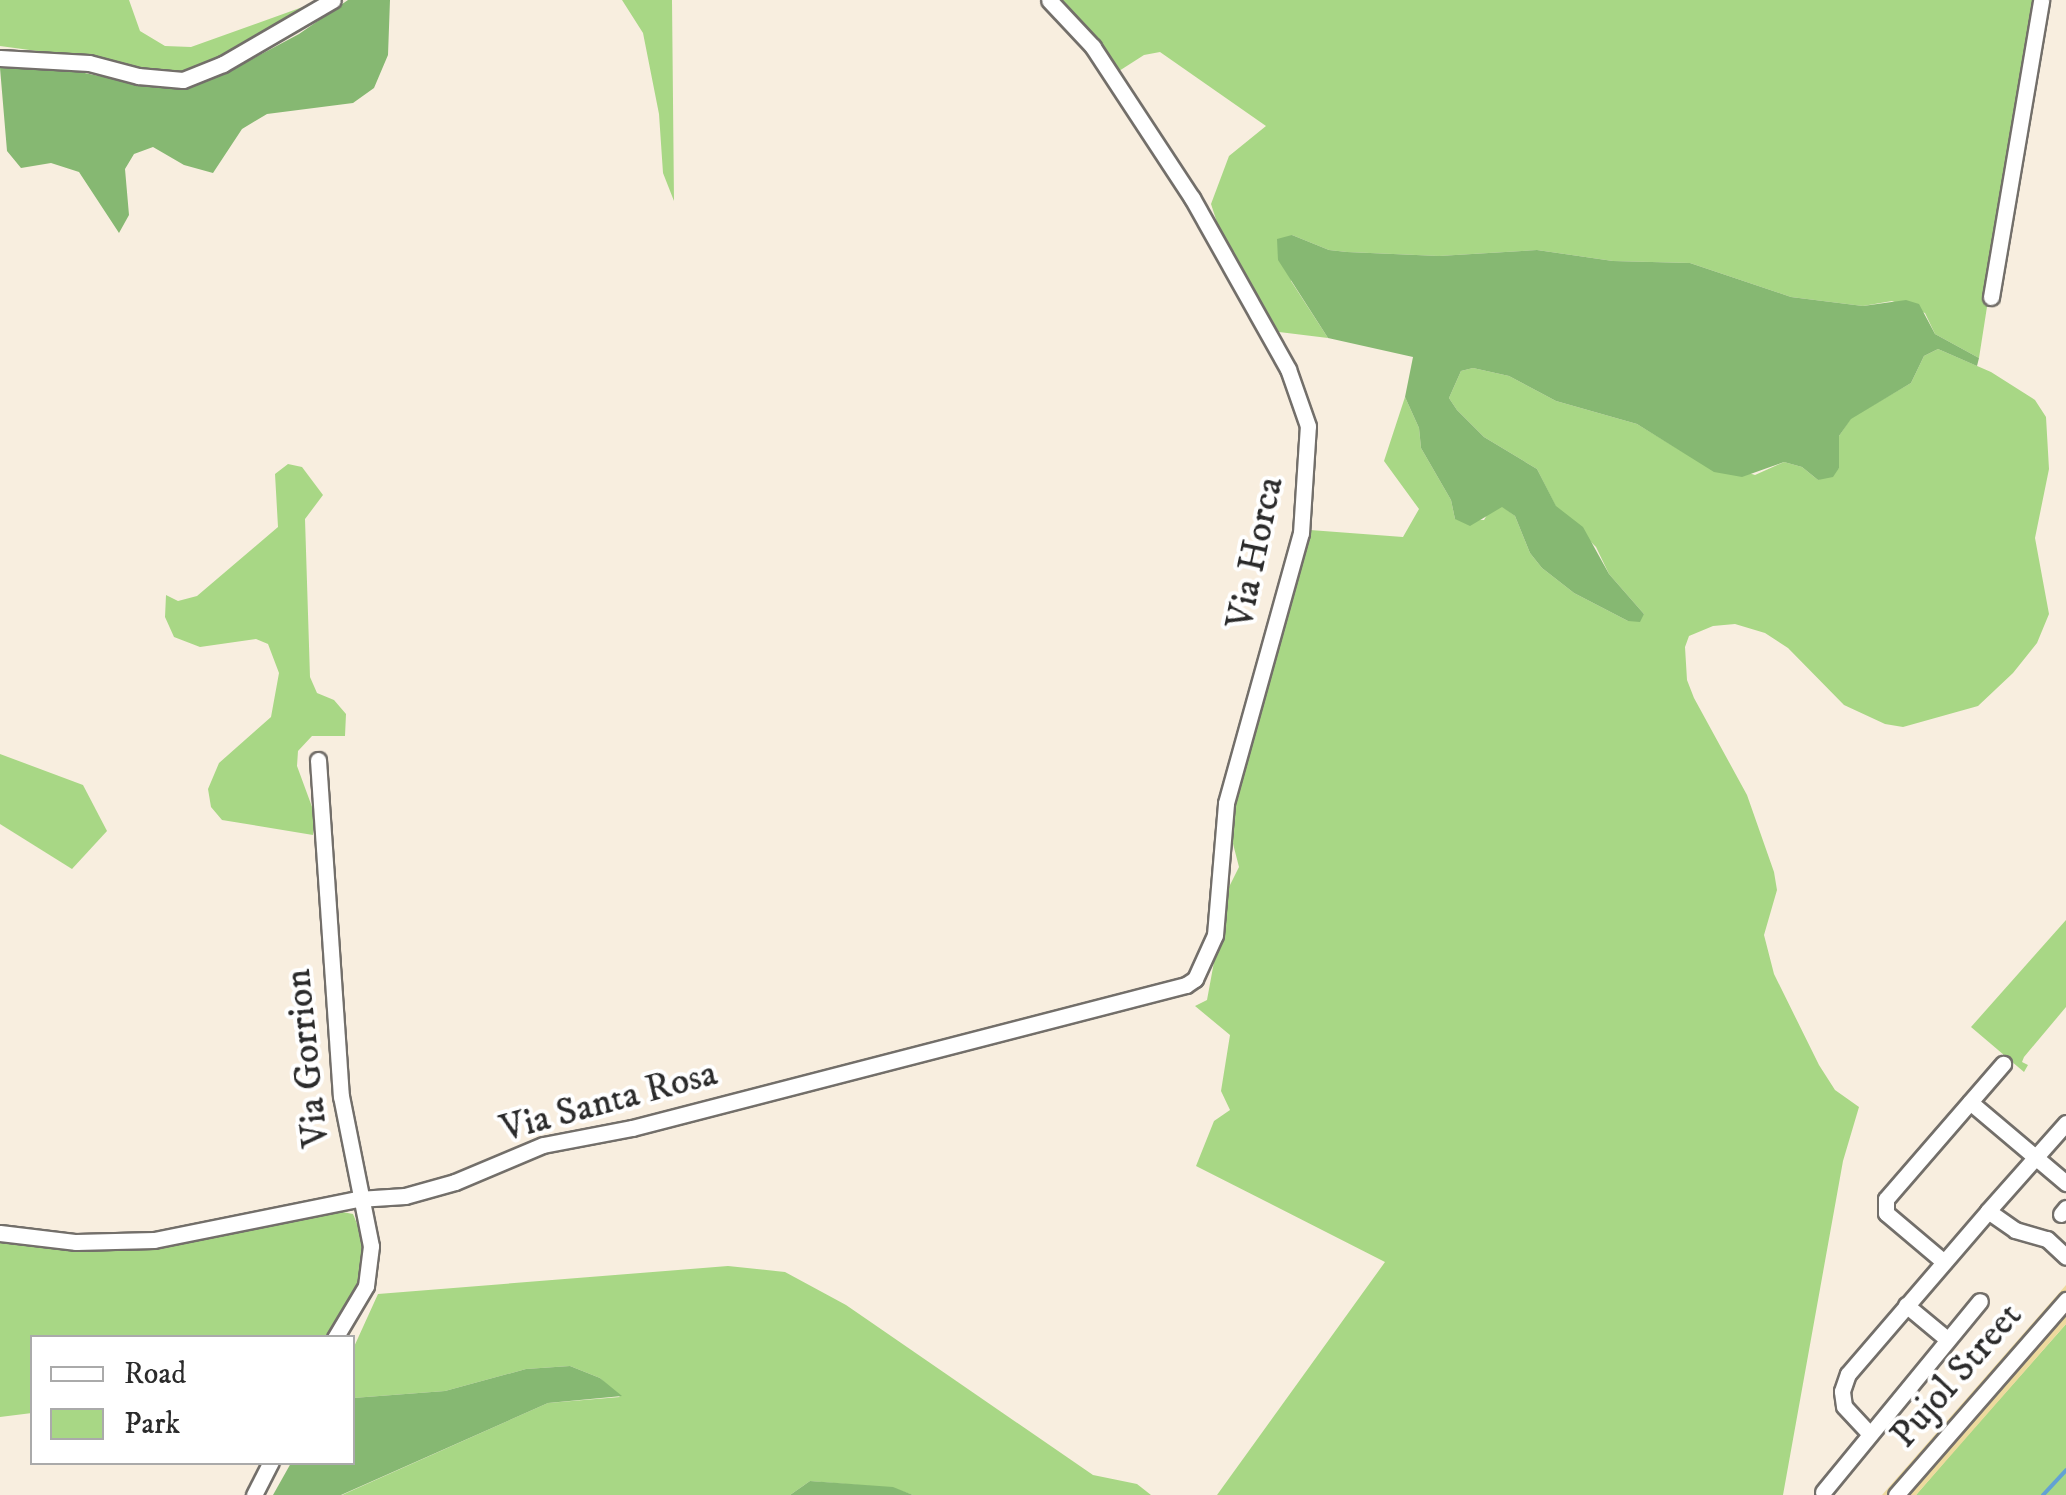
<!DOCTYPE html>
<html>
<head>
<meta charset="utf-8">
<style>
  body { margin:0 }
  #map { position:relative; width:2066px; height:1495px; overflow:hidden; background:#f8eedf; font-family:"IM FELL DW Pica",serif }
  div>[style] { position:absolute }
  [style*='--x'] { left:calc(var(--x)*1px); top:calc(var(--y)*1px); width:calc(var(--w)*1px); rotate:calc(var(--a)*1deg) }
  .green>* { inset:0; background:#a8d785 }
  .forest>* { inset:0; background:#86b872 }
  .sand>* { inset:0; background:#eeda9e }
  .stream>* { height:4px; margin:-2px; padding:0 2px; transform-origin:2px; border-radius:2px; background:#62a1d4 }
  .roads { filter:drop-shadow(2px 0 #736f6a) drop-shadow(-2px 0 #736f6a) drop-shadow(0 2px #736f6a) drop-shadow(0 -2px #736f6a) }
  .minor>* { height:15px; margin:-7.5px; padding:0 7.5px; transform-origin:7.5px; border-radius:7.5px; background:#fff }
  span { translate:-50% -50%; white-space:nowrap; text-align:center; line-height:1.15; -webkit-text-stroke:8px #fff; paint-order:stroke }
  .street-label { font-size:38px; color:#2b2b2b }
  .legend { position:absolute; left:30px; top:1335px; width:325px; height:130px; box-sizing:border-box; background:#fff; border:2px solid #aaa; margin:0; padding:12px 18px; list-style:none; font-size:30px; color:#2b2b2b }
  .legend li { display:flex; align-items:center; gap:20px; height:50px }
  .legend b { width:50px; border:2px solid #aaa }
</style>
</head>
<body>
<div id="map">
  <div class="green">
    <i style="clip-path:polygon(0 0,129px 0,140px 31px,165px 46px,191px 47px,322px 0,189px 75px,157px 74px,111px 61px,0 46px)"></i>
    <i style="clip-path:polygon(622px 0,672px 0,674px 201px,663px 173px,659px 114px,643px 33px)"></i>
    <i style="clip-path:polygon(1060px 0,2035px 0,1979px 358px,1935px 334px,1925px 313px,1892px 301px,1863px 306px,1791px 297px,1690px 263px,1613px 261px,1537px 250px,1439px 256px,1347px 252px,1329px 250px,1292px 235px,1291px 281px,1328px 338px,1279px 332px,1226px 250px,1211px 204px,1229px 156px,1266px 126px,1160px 52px,1144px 55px,1119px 71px)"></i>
    <i style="clip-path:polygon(1938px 349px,1991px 372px,2035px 400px,2046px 417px,2049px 469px,2035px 538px,2049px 614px,2037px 643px,2013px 673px,1978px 706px,1903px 727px,1885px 724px,1844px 705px,1788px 648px,1765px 633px,1735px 624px,1713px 626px,1689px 636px,1685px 647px,1687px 680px,1694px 698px,1747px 795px,1774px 872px,1777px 890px,1764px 935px,1774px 974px,1819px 1065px,1835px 1090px,1859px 1107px,1843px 1161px,1783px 1495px,1217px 1495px,1385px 1262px,1196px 1166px,1214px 1121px,1230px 1110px,1221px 1091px,1230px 1035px,1195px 1006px,1207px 1000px,1227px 891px,1239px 867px,1231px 836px,1238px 787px,1310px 530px,1403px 537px,1419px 509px,1384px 461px,1405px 397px,1419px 428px,1421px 448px,1451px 500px,1455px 519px,1484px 520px,1490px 510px,1502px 506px,1515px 516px,1530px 553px,1542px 568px,1574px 593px,1628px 621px,1644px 614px,1609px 574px,1596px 547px,1556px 507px,1537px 469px,1484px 437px,1457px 410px,1449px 398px,1461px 371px,1473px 368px,1509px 376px,1556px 401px,1637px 424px,1683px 452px,1755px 475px,1784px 462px,1802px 467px,1818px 480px,1839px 468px,1839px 436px,1851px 418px,1911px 383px,1924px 356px)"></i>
    <i style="clip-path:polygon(288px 464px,302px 467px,323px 495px,305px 519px,310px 677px,317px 693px,334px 700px,346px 714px,345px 736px,312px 736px,298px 751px,297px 766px,315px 815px,313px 835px,222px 820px,211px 807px,208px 789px,219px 763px,271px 717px,279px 673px,268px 644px,256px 639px,200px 647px,174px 637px,165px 617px,166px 595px,178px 601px,197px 596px,278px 527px,275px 474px)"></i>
    <i style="clip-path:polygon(0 754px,83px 785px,107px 831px,72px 869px,0 824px)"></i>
    <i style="clip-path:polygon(2066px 920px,2066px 1007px,2024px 1057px,2022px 1062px,2028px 1065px,2024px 1072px,1971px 1027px)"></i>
    <i style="clip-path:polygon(332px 1210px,353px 1214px,364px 1241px,361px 1279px,328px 1337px,32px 1338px,32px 1413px,0 1417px,0 1240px,43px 1245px,153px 1247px,217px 1237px)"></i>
    <i style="clip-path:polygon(728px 1266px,785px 1272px,846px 1305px,1093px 1475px,1137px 1484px,1151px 1495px,913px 1495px,893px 1488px,810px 1481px,790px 1495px,342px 1495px,548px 1403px,620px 1397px,600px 1378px,570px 1366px,526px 1369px,445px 1391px,353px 1398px,353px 1349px,378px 1294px)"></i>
    <i style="clip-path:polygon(2066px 1324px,2066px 1495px,1916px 1495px,1960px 1444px)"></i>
  </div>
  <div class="forest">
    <i style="clip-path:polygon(348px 0,390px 0,388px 55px,374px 88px,353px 103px,267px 114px,242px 129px,213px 173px,184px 165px,153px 147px,134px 154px,125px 169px,129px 215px,119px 233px,79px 172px,51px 163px,21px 168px,7px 151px,0 68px,70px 70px,158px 88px,187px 86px,222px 75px,299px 34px)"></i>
    <i style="clip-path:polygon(1292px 235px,1329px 250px,1347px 252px,1439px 256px,1537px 250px,1613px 261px,1690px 263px,1791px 297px,1863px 306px,1906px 300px,1919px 304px,1935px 334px,1979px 358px,1977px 366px,1938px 349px,1924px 356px,1911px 383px,1851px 419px,1839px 436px,1839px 468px,1833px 477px,1818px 480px,1802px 467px,1784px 462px,1742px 477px,1714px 472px,1637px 424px,1556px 401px,1509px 376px,1473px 368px,1461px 371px,1449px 398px,1457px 410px,1484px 437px,1537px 469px,1556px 506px,1583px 527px,1609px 574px,1644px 614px,1640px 622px,1628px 621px,1574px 593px,1542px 568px,1530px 553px,1515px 516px,1502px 507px,1470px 526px,1455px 519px,1451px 500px,1421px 448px,1419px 428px,1405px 397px,1413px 357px,1328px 338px,1278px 260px,1277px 239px)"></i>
    <i style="clip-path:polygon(570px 1366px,600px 1378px,622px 1396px,548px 1403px,341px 1495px,273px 1495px,291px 1463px,352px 1462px,353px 1398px,445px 1391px,526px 1369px)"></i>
    <i style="clip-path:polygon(810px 1481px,893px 1487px,913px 1495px,790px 1495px)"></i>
  </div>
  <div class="sand">
    <i style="clip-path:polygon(2066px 1285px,2066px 1324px,1916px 1495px,1882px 1495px)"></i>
  </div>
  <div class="stream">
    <i style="--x:2043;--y:1495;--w:34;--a:-47"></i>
  </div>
  <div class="roads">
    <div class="minor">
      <i style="--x:0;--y:58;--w:89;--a:3.2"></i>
      <i style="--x:89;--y:63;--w:51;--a:14.9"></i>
      <i style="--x:138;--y:76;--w:45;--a:5.1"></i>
      <i style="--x:183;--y:80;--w:43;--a:-21.8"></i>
      <i style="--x:223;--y:64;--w:127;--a:-30.2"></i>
      <i style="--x:1991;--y:297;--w:301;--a:-80.4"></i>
      <i style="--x:318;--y:760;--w:337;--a:86.1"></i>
      <i style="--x:341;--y:1096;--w:153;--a:78.7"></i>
      <i style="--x:371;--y:1246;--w:40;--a:97.1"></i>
      <i style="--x:366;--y:1286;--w:61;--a:120.8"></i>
      <i style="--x:1970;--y:1102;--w:126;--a:40.2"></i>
      <i style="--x:2066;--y:1123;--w:118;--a:131.6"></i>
      <i style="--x:1988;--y:1211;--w:33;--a:35"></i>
      <i style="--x:2015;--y:1230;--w:33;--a:16"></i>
      <i style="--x:2047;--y:1239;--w:26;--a:43"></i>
      <i style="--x:2061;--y:1214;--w:8;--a:-50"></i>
      <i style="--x:0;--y:1233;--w:77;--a:6.8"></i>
      <i style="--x:76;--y:1242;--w:78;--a:-1.5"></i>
      <i style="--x:154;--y:1240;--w:208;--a:-11.4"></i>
      <i style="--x:358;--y:1199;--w:47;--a:-3.7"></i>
      <i style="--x:405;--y:1196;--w:52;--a:-15.6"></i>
      <i style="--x:455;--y:1182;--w:95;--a:-22.8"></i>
      <i style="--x:543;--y:1145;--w:91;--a:-10.8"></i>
      <i style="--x:632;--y:1128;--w:572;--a:-14.47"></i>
      <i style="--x:1186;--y:985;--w:11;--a:-34"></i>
      <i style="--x:1195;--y:979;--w:48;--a:-65.6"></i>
      <i style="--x:1215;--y:935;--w:132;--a:-85.2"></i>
      <i style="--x:1226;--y:803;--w:280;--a:-74.5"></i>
      <i style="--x:1301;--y:533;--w:107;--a:-86.3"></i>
      <i style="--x:1308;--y:426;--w:60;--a:-109.3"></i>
      <i style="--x:1288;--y:369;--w:196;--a:-119.3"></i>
      <i style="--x:1192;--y:198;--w:181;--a:-123.3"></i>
      <i style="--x:1093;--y:47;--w:64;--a:-133.1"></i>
      <i style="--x:1944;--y:1262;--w:76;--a:-139.8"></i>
      <i style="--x:1886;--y:1213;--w:14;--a:-90"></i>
      <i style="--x:1886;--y:1199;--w:179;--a:-49.1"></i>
      <i style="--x:1906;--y:1305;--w:53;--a:39.7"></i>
      <i style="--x:1868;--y:1432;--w:35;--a:-133"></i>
      <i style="--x:1844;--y:1406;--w:15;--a:-98"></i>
      <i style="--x:1842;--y:1391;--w:18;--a:-71"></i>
      <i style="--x:1848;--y:1374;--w:215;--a:-49.3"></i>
      <i style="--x:1823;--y:1492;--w:247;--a:-50.6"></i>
      <i style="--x:254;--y:1495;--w:37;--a:-63"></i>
      <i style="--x:1896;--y:1495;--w:259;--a:-48.9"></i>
    </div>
  </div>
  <div class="street-label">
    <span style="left:1256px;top:553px;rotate:-78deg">Via Horca</span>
    <span style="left:308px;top:1058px;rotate:-96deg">Via Gorrion</span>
    <span style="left:609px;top:1102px;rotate:-15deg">Via Santa Rosa</span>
    <span style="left:1957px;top:1376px;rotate:-49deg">Pujol Street</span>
  </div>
  <ul class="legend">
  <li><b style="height:12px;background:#fff"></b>Road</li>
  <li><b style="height:28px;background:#a8d785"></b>Park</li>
  </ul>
</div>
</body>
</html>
